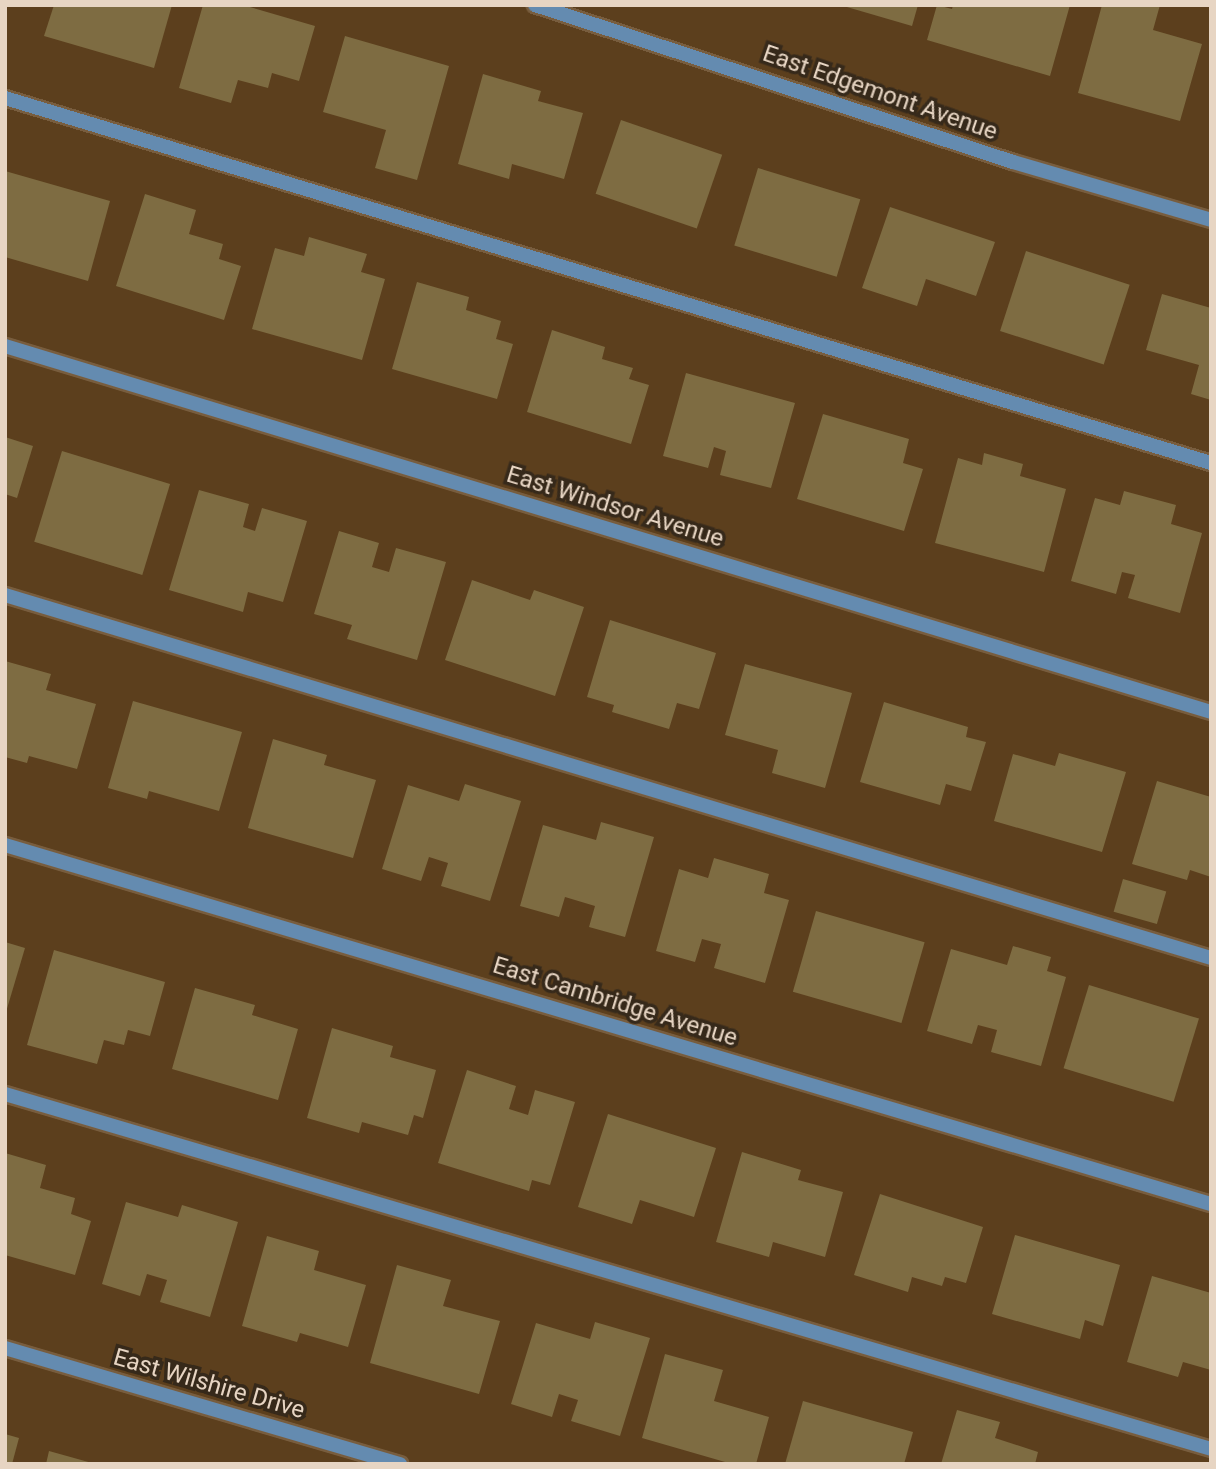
<!DOCTYPE html>
<html>
<head>
<meta charset="utf-8">
<style>
  body { margin:0 }
  #map { position:relative; width:1216px; height:1469px; overflow:hidden; background:#5c3f1d; font-family:Roboto,sans-serif }
  div>[style] { position:absolute }
  [style*='--x'] { left:calc(var(--x)*1px); top:calc(var(--y)*1px); width:calc(var(--w)*1px); rotate:calc(var(--a)*1deg) }
  .building>* { inset:0; background:#7e6c42; transform-origin:0 0 }
  .roads { filter:drop-shadow(2px 0 #785d3e) drop-shadow(-2px 0 #785d3e) drop-shadow(0 2px #785d3e) drop-shadow(0 -2px #785d3e) }
  .service>* { height:14px; margin:-7px; padding:0 7px; transform-origin:7px; border-radius:7px; background:#648bb0 }
  .minor>* { height:14px; margin:-7px; padding:0 7px; transform-origin:7px; border-radius:7px; background:#648bb0 }
  span { translate:-50% -50%; white-space:nowrap; text-align:center; line-height:1.15; -webkit-text-stroke:7px #36291a; paint-order:stroke }
  .street-label { font-size:24px; color:#e7d5c3 }
  .frame { position:absolute; inset:0; border:7px solid #e7d5c3; pointer-events:none }
</style>
</head>
<body>
<div id="map">
  <div class="building">
    <i style="clip-path:polygon(54px 5px,172px 5px,154px 68px,44px 36px)"></i>
    <i style="clip-path:polygon(203px 5px,243px 5px,315px 26px,299px 81px,272px 73px,268px 88px,238px 80px,231px 103px,179px 88px)"></i>
    <i style="clip-path:polygon(840px 5px,918px 5px,912px 26px)"></i>
    <i style="clip-path:polygon(937px 5px,952px 9px,953px 5px,1070px 5px,1050px 76px,927px 40px)"></i>
    <i style="clip-path:polygon(1102px 5px,1160px 5px,1153px 30px,1202px 44px,1180px 121px,1078px 93px)"></i>
    <i style="clip-path:polygon(345px 36px,449px 66px,417px 180px,375px 168px,386px 130px,323px 112px)"></i>
    <i style="clip-path:polygon(483px 74px,541px 91px,538px 101px,583px 113px,564px 179px,512px 164px,509px 179px,458px 164px)"></i>
    <i style="left:621px;top:120px;width:107px;height:78px;rotate:19deg"></i>
    <i style="left:758px;top:168px;width:107px;height:81px;rotate:17deg"></i>
    <i style="clip-path:polygon(5px 171px,110px 201px,88px 281px,5px 257px)"></i>
    <i style="clip-path:polygon(145px 194px,196px 210px,189px 234px,223px 244px,219px 259px,241px 266px,224px 320px,116px 286px)"></i>
    <i style="clip-path:polygon(890px 207px,995px 242px,976px 296px,926px 279px,917px 306px,862px 288px)"></i>
    <i style="clip-path:polygon(309px 237px,367px 254px,361px 272px,385px 279px,362px 360px,252px 329px,275px 248px,304px 256px)"></i>
    <i style="left:1026px;top:251px;width:109px;height:84px;rotate:18deg"></i>
    <i style="clip-path:polygon(417px 282px,469px 297px,466px 310px,501px 321px,496px 339px,513px 344px,497px 399px,392px 369px)"></i>
    <i style="clip-path:polygon(1162px 294px,1211px 308px,1211px 400px,1191px 394px,1199px 365px,1146px 350px)"></i>
    <i style="clip-path:polygon(552px 330px,605px 347px,602px 359px,633px 368px,629px 379px,649px 385px,631px 444px,527px 412px)"></i>
    <i style="clip-path:polygon(686px 373px,795px 403px,771px 488px,720px 475px,726px 451px,714px 447px,708px 468px,663px 456px)"></i>
    <i style="clip-path:polygon(823px 414px,909px 439px,903px 463px,923px 469px,904px 531px,797px 499px)"></i>
    <i style="clip-path:polygon(5px 437px,33px 446px,17px 498px,5px 494px)"></i>
    <i style="left:62px;top:451px;width:113px;height:95px;rotate:17deg"></i>
    <i style="clip-path:polygon(984px 453px,1023px 464px,1020px 476px,1066px 489px,1044px 572px,935px 543px,958px 458px,982px 465px)"></i>
    <i style="clip-path:polygon(199px 490px,249px 504px,243px 527px,255px 531px,262px 508px,307px 521px,283px 602px,248px 592px,243px 612px,169px 590px)"></i>
    <i style="clip-path:polygon(1124px 491px,1176px 505px,1171px 524px,1202px 533px,1180px 613px,1128px 598px,1135px 575px,1122px 572px,1116px 594px,1071px 581px,1095px 498px,1120px 505px)"></i>
    <i style="clip-path:polygon(339px 531px,379px 543px,372px 567px,389px 572px,396px 548px,446px 562px,417px 660px,347px 639px,352px 625px,314px 614px)"></i>
    <i style="clip-path:polygon(472px 580px,530px 600px,534px 590px,584px 607px,555px 696px,445px 660px)"></i>
    <i style="clip-path:polygon(610px 620px,716px 653px,699px 709px,677px 703px,669px 729px,612px 712px,614px 705px,587px 697px)"></i>
    <i style="clip-path:polygon(5px 661px,51px 674px,46px 690px,96px 704px,77px 769px,29px 756px,27px 763px,5px 757px)"></i>
    <i style="clip-path:polygon(745px 664px,852px 693px,825px 788px,772px 773px,778px 750px,725px 735px)"></i>
    <i style="clip-path:polygon(133px 701px,242px 732px,219px 811px,149px 791px,147px 799px,108px 788px)"></i>
    <i style="clip-path:polygon(884px 702px,968px 727px,966px 737px,986px 742px,971px 791px,946px 784px,940px 805px,860px 782px)"></i>
    <i style="clip-path:polygon(273px 739px,327px 755px,324px 765px,376px 780px,353px 858px,248px 828px)"></i>
    <i style="clip-path:polygon(1059px 753px,1126px 772px,1102px 852px,994px 821px,1013px 754px,1055px 766px)"></i>
    <i style="clip-path:polygon(1157px 781px,1211px 797px,1211px 877px,1190px 870px,1187px 880px,1132px 864px)"></i>
    <i style="clip-path:polygon(465px 784px,521px 801px,490px 901px,441px 886px,448px 863px,429px 857px,421px 881px,382px 869px,408px 785px,459px 801px)"></i>
    <i style="clip-path:polygon(601px 822px,654px 837px,625px 937px,589px 927px,595px 906px,565px 897px,559px 917px,520px 906px,543px 825px,596px 840px)"></i>
    <i style="clip-path:polygon(714px 858px,769px 874px,764px 893px,789px 900px,765px 983px,714px 968px,721px 944px,702px 939px,695px 962px,656px 951px,679px 869px,708px 878px)"></i>
    <i style="left:1123px;top:879px;width:45px;height:34px;rotate:16deg"></i>
    <i style="left:816px;top:911px;width:113px;height:84px;rotate:16deg"></i>
    <i style="clip-path:polygon(5px 942px,25px 948px,6px 1012px,5px 1012px)"></i>
    <i style="clip-path:polygon(1013px 946px,1051px 957px,1047px 971px,1066px 977px,1041px 1066px,991px 1052px,997px 1030px,978px 1025px,972px 1044px,927px 1031px,951px 949px,1007px 965px)"></i>
    <i style="clip-path:polygon(54px 950px,165px 982px,150px 1036px,128px 1030px,124px 1045px,104px 1040px,97px 1064px,27px 1045px)"></i>
    <i style="left:1089px;top:985px;width:115px;height:87px;rotate:17deg"></i>
    <i style="clip-path:polygon(195px 988px,255px 1005px,252px 1015px,298px 1029px,278px 1100px,172px 1069px)"></i>
    <i style="clip-path:polygon(332px 1028px,393px 1046px,390px 1057px,436px 1070px,423px 1118px,414px 1115px,408px 1135px,362px 1122px,359px 1133px,307px 1118px)"></i>
    <i style="clip-path:polygon(467px 1070px,516px 1086px,509px 1109px,528px 1115px,535px 1090px,575px 1102px,550px 1185px,532px 1180px,529px 1191px,438px 1163px)"></i>
    <i style="clip-path:polygon(608px 1114px,716px 1148px,694px 1217px,640px 1200px,632px 1224px,578px 1207px)"></i>
    <i style="clip-path:polygon(742px 1152px,801px 1170px,798px 1180px,843px 1192px,825px 1257px,773px 1242px,769px 1257px,716px 1242px)"></i>
    <i style="clip-path:polygon(5px 1153px,46px 1165px,40px 1188px,75px 1198px,71px 1214px,91px 1221px,75px 1275px,5px 1255px)"></i>
    <i style="clip-path:polygon(880px 1194px,983px 1227px,966px 1283px,945px 1277px,942px 1286px,912px 1277px,908px 1292px,854px 1275px)"></i>
    <i style="clip-path:polygon(126px 1202px,178px 1217px,182px 1205px,238px 1222px,210px 1317px,160px 1302px,167px 1280px,147px 1274px,140px 1296px,102px 1284px)"></i>
    <i style="clip-path:polygon(1015px 1235px,1120px 1265px,1103px 1326px,1085px 1320px,1080px 1339px,992px 1314px)"></i>
    <i style="clip-path:polygon(267px 1236px,319px 1251px,314px 1270px,366px 1285px,348px 1347px,300px 1333px,297px 1342px,242px 1326px)"></i>
    <i style="clip-path:polygon(397px 1265px,451px 1280px,443px 1306px,500px 1321px,479px 1394px,370px 1363px)"></i>
    <i style="clip-path:polygon(1152px 1276px,1211px 1293px,1211px 1370px,1183px 1362px,1178px 1377px,1127px 1362px)"></i>
    <i style="clip-path:polygon(595px 1322px,650px 1338px,620px 1436px,571px 1421px,578px 1400px,559px 1394px,552px 1417px,511px 1404px,536px 1323px,590px 1339px)"></i>
    <i style="clip-path:polygon(665px 1354px,723px 1370px,714px 1401px,769px 1417px,756px 1464px,732px 1464px,642px 1438px)"></i>
    <i style="clip-path:polygon(803px 1401px,913px 1432px,904px 1464px,785px 1464px)"></i>
    <i style="clip-path:polygon(957px 1410px,1000px 1422px,995px 1438px,1038px 1452px,1035px 1464px,941px 1464px)"></i>
    <i style="clip-path:polygon(5px 1434px,19px 1438px,12px 1464px,5px 1464px)"></i>
    <i style="clip-path:polygon(49px 1451px,92px 1463px,91px 1464px,46px 1464px)"></i>
  </div>
  <div class="roads">
    <div class="service">
      <i style="--x:5;--y:98;--w:1260;--a:16.84"></i>
      <i style="--x:5;--y:595;--w:1259;--a:16.75"></i>
      <i style="--x:5;--y:1094;--w:1257;--a:16.4"></i>
    </div>
    <div class="minor">
      <i style="--x:535;--y:5;--w:503;--a:18.18"></i>
      <i style="--x:1013;--y:162;--w:206;--a:16.3"></i>
      <i style="--x:5;--y:346;--w:1260;--a:16.88"></i>
      <i style="--x:5;--y:845;--w:1258;--a:16.58"></i>
      <i style="--x:5;--y:1348;--w:412;--a:16.4"></i>
    </div>
  </div>
  <div class="street-label">
    <span style="left:880px;top:93px;rotate:19deg">East Edgemont Avenue</span>
    <span style="left:615px;top:507px;rotate:17deg">East Windsor Avenue</span>
    <span style="left:615px;top:1002px;rotate:17deg">East Cambridge Avenue</span>
    <span style="left:209px;top:1384px;rotate:16deg">East Wilshire Drive</span>
  </div>
  <div class="frame"></div>
</div>
</body>
</html>
